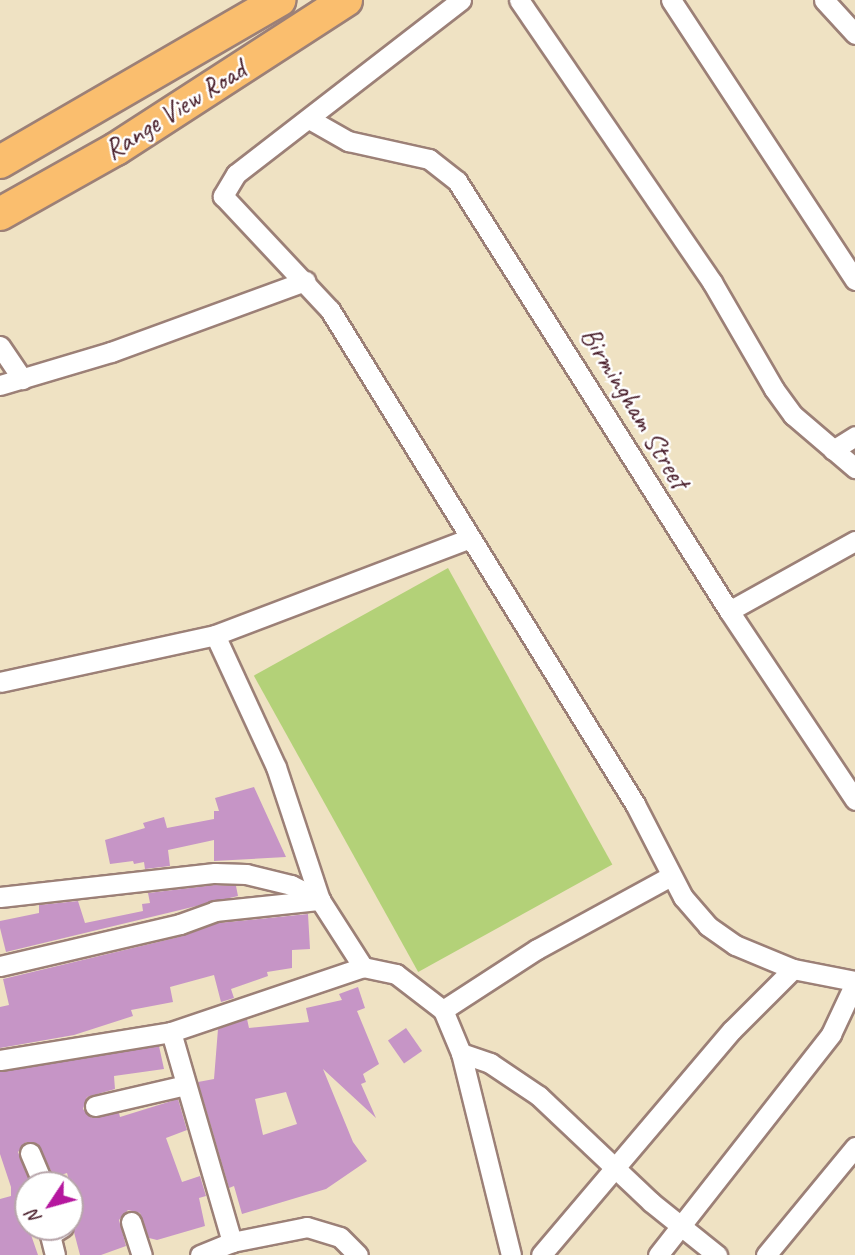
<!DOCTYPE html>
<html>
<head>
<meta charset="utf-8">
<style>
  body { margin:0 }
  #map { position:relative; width:855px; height:1255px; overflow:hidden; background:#efe2c3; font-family:Caveat,sans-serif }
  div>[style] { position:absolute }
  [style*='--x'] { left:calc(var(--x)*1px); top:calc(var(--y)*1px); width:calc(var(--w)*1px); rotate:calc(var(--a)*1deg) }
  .green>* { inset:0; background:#b3d178; transform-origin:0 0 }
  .building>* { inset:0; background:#c695c6; transform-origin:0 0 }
  .roads { filter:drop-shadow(2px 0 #9c8077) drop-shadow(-2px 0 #9c8077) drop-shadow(0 2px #9c8077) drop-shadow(0 -2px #9c8077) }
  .street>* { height:19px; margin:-9.5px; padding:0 9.5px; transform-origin:9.5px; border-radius:9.5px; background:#fff }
  .primary>* { height:32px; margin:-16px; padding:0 16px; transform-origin:16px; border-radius:16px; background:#fabe6e }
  span { translate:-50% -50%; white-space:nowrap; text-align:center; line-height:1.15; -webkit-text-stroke:5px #fff; paint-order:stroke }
  .street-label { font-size:28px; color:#4a1f2b }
  .north { position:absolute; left:14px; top:1171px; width:70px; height:70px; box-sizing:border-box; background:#fff; border:2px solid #b7a5aa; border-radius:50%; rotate:234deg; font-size:19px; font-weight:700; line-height:28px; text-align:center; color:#4a1f2b }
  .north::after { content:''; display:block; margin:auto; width:24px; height:32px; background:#b5179e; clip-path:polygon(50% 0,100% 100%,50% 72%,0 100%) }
</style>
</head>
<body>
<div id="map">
  <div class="green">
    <i style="left:448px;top:568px;width:339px;height:222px;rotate:61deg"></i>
  </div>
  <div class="building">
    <i style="clip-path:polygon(254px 787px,286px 857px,214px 861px,214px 840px,168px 850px,170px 866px,145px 869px,144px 862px,134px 864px,133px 861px,110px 864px,105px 840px,145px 828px,143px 823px,164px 817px,167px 828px,214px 819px,214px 811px,219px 811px,215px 798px)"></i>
    <i style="clip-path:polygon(215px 885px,236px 886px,238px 896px,6px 952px,0 928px,0 921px,39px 913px,39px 905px,78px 901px,85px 923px,143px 911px,142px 904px,150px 903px,148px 893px)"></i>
    <i style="clip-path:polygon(308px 914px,310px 949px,292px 950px,292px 968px,267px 972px,268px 976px,231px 989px,234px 998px,221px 1002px,214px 975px,170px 987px,173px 1002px,131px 1010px,133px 1016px,74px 1035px,0 1048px,0 1007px,9px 1005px,3px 979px,183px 936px,218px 923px)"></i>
    <i style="clip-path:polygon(evenodd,358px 987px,365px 1008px,357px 1011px,379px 1064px,363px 1074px,366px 1082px,361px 1084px,376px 1118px,323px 1069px,353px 1142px,367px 1161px,326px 1189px,242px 1214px,234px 1186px,229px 1188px,198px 1082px,214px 1079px,218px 1029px,247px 1019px,249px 1028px,309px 1022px,306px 1008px,342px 1000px,339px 994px,358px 987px,286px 1092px,297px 1124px,263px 1135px,255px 1099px,286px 1092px)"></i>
    <i style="left:406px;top:1028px;width:28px;height:22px;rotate:55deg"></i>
    <i style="clip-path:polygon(159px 1046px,164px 1069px,114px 1076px,115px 1089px,87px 1097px,83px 1109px,92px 1118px,119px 1113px,120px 1117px,178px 1099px,187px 1130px,166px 1138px,182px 1182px,200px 1176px,206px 1196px,199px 1198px,205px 1226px,157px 1240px,149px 1238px,140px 1213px,128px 1210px,119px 1220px,126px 1246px,101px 1255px,80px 1255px,70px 1217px,70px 1209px,77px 1207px,67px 1173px,58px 1176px,51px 1171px,38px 1144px,26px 1142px,18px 1152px,31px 1185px,28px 1227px,36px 1227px,30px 1232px,38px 1255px,0 1255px,0 1199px,11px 1196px,11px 1187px,0 1154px,0 1072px)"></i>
  </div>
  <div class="roads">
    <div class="street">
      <i style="--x:461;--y:0;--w:284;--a:142.3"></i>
      <i style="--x:236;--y:174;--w:26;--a:121"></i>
      <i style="--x:223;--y:196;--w:156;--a:46.8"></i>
      <i style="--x:330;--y:310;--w:581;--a:58.31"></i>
      <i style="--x:635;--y:804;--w:105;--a:62.7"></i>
      <i style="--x:683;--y:897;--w:38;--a:49"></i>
      <i style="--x:708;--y:926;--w:33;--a:35"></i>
      <i style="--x:735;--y:945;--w:63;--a:22.5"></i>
      <i style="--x:793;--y:969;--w:63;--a:11"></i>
      <i style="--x:519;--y:0;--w:342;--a:55.6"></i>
      <i style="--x:712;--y:282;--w:124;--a:59.9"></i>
      <i style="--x:774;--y:389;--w:32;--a:54"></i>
      <i style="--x:793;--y:415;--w:82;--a:40.5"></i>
      <i style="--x:671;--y:0;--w:335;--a:56.7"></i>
      <i style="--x:824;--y:0;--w:46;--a:47.6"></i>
      <i style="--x:311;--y:120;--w:43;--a:29.6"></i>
      <i style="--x:348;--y:141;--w:83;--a:12.5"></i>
      <i style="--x:429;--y:159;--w:36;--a:38"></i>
      <i style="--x:457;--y:181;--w:509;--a:57.68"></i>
      <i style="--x:729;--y:611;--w:227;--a:56.3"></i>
      <i style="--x:0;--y:346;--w:40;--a:56"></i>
      <i style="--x:0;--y:385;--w:116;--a:-16.6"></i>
      <i style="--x:111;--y:352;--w:207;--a:-20.1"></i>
      <i style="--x:833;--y:450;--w:26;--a:-32"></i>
      <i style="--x:729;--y:611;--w:144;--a:-29.1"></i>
      <i style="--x:0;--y:682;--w:220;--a:-12.3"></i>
      <i style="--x:215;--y:635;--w:271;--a:-20.8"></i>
      <i style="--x:0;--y:897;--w:216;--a:-6.4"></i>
      <i style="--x:215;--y:873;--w:31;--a:2"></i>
      <i style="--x:246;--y:874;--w:46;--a:13.7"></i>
      <i style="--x:291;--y:885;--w:33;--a:27"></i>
      <i style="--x:320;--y:900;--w:80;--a:57.3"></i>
      <i style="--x:0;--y:966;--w:185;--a:-13.1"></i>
      <i style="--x:180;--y:924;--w:37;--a:-20"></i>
      <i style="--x:215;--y:911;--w:106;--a:-6"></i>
      <i style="--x:320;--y:900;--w:140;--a:-108.3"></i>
      <i style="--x:276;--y:767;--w:145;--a:-114.8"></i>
      <i style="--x:443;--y:1010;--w:112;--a:-33"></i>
      <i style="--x:537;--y:949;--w:150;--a:-28.6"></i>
      <i style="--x:171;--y:1032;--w:219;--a:73.8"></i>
      <i style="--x:461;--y:1053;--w:31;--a:19"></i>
      <i style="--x:490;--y:1063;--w:59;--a:34"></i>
      <i style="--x:539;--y:1096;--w:154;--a:43.4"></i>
      <i style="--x:651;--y:1202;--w:85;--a:38.8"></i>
      <i style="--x:0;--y:1060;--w:173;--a:-9.3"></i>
      <i style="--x:171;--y:1032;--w:203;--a:-18.7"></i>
      <i style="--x:363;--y:967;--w:34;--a:12"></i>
      <i style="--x:396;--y:974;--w:59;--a:37.5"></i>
      <i style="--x:443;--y:1010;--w:47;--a:67.3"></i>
      <i style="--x:461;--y:1053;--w:208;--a:76.1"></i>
      <i style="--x:95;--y:1106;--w:93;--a:-13"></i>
      <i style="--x:30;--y:1153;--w:28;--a:67"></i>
      <i style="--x:41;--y:1179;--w:11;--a:34"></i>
      <i style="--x:131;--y:1222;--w:35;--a:72"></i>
      <i style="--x:55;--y:1255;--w:21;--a:-104"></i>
      <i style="--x:50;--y:1235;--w:15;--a:-32"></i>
      <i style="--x:200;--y:1255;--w:35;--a:-22"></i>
      <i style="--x:232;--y:1242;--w:76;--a:-11.3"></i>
      <i style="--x:307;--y:1227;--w:34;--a:17"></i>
      <i style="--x:340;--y:1237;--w:25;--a:45"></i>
      <i style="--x:541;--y:1255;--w:295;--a:-49.7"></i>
      <i style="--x:732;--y:1030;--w:86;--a:-45"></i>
      <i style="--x:658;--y:1255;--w:281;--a:-51.9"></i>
      <i style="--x:831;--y:1034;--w:56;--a:-64.8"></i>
      <i style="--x:766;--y:1255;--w:140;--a:-50.5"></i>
    </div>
    <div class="primary">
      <i style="--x:0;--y:162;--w:323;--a:-30.1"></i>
      <i style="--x:0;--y:214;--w:133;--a:-29.3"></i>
      <i style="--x:116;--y:149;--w:274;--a:-32.9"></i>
    </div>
  </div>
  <div class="street-label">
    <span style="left:175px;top:110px;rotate:-32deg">Range View Road</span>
    <span style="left:635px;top:408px;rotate:59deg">Birmingham Street</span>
  </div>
  <div class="north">N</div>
</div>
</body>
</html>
